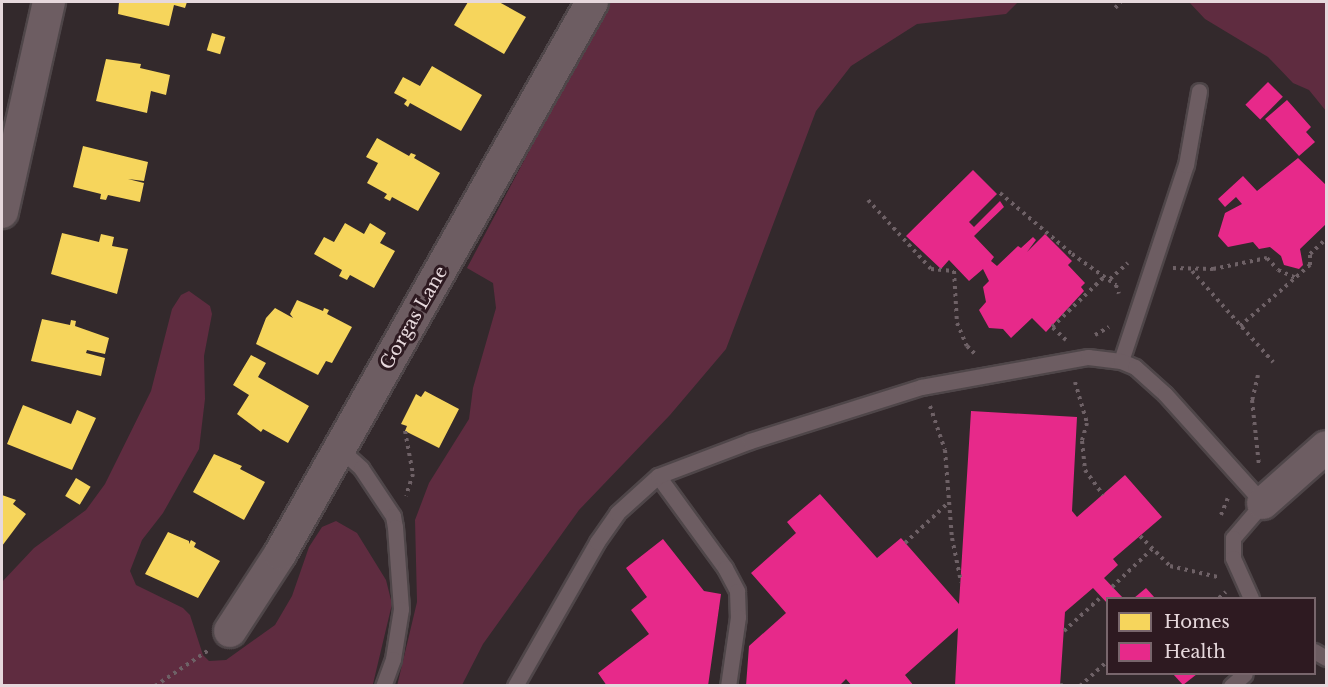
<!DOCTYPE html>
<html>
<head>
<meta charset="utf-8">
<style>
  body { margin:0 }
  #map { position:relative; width:1328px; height:687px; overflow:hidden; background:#33292c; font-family:"Libre Baskerville",serif }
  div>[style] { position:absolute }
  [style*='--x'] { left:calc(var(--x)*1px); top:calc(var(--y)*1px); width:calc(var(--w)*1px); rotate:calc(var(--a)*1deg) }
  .green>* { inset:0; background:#5f2c40 }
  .homes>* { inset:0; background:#f6d55c; transform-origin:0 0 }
  .health>* { inset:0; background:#e7298a; transform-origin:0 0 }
  .path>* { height:4px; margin-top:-2px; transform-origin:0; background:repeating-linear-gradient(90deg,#6e6166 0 3px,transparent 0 7.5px) }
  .roads { filter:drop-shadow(2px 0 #4f4649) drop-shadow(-2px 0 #4f4649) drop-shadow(0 2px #4f4649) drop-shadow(0 -2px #4f4649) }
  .service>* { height:15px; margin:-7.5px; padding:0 7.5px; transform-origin:7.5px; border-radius:7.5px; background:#6d5d62 }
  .minor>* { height:32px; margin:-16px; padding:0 16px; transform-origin:16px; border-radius:16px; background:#6d5d62 }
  span { translate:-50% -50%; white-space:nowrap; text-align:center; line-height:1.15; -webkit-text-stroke:6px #2e1a21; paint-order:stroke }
  .street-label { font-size:18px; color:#e6d8dc }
  .frame { position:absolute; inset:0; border:3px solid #e6d8dc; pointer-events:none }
  .legend { position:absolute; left:1106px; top:597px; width:210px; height:78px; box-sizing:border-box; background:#2e1a21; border:2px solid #78666c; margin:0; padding:8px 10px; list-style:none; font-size:18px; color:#e6d8dc }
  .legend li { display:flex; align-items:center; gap:12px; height:30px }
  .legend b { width:30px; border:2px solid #78666c }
</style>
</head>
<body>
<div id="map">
  <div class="green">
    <i style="clip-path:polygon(608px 2px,1018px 2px,1006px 14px,917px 24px,851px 66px,816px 111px,726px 349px,670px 415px,579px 510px,483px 644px,462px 685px,397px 686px,417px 602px,415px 520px,429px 483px,469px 419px,473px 388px,496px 308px,493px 283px,467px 268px)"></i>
    <i style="clip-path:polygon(1189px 2px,1326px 2px,1326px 111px,1309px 90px,1293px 83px,1268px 57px,1205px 19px)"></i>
    <i style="clip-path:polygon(189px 291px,210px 306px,212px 314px,204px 356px,205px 399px,199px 449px,163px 513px,142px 540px,130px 571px,136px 585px,183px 608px,190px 615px,203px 655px,209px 661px,226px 660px,275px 625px,292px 596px,309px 547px,322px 527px,336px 521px,357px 533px,386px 580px,392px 604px,373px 684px,2px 685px,2px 582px,34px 548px,86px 510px,105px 484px,151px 391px,172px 309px,181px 295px)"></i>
  </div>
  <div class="homes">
    <i style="clip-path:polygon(119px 2px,187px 2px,185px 8px,174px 5px,169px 26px,118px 14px)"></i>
    <i style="clip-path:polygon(468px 2px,499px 2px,526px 17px,504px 54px,454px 25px)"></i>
    <i style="left:212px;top:33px;width:14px;height:18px;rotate:17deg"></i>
    <i style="clip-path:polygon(106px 59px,141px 64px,140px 68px,170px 75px,166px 95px,151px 91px,147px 113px,96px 101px)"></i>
    <i style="clip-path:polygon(432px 66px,482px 95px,461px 131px,410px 103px,408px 107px,404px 104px,407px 100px,394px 93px,403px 77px,420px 86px)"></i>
    <i style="clip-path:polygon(377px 138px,409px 156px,411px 153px,416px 155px,414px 158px,440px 173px,418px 211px,392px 197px,390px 201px,384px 198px,387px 194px,367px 183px,378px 163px,366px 157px)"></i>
    <i style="clip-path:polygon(83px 146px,148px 162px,144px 181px,128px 179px,144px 183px,140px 202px,108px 195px,106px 200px,100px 199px,101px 194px,73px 187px)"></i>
    <i style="clip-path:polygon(345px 223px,364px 234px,370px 223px,386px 233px,380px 243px,395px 251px,374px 288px,350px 275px,347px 280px,339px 276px,342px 270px,314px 254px,324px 237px,334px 242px)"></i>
    <i style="clip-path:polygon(62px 233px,99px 242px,101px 234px,114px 237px,112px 246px,128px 249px,117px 294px,51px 274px)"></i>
    <i style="clip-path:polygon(297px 300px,323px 311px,324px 308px,329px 310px,327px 314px,352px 327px,332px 363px,326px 361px,318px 375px,256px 344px,266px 318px,275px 308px,293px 318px,290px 314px)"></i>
    <i style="clip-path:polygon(42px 319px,70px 325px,71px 320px,76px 321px,75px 326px,109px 338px,105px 354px,87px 350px,86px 353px,105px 358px,101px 376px,31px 361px)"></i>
    <i style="clip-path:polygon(251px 355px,266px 363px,258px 377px,309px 406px,288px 443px,263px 429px,261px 432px,237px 414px,249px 395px,233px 385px)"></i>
    <i style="clip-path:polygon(425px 391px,459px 409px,439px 448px,405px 431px,407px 426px,401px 424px,416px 394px,421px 397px)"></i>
    <i style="clip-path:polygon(23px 405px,71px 424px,77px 410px,96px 418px,72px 470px,7px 444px)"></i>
    <i style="clip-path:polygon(214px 454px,242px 466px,240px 469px,265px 482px,244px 520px,193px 492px)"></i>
    <i style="left:76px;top:478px;width:17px;height:21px;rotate:31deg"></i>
    <i style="clip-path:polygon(2px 495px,16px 500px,13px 504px,26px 514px,2px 546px)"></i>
    <i style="clip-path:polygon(168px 532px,189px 541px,189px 544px,191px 540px,196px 543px,194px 547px,220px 561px,198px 598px,145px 574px)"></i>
  </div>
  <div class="health">
    <i style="left:1268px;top:82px;width:21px;height:32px;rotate:45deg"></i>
    <i style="clip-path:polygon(1287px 100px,1311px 127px,1306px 132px,1315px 142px,1299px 156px,1265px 119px)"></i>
    <i style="clip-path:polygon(1298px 158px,1326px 185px,1326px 224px,1300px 249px,1303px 265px,1299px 269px,1284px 265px,1281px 256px,1270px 247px,1259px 249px,1253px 242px,1228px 247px,1218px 236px,1225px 213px,1242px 204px,1236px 197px,1225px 207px,1218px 199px,1243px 176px,1257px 191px)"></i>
    <i style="clip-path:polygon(973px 170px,997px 194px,969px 222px,974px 227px,1000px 201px,1004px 207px,974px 236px,994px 257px,991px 261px,997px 266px,1018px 246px,1021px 248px,1033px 237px,1036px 240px,1027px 252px,1045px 234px,1072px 261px,1068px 265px,1085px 283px,1081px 287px,1084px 291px,1046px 332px,1032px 318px,1011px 338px,1003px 329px,989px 328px,979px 310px,986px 302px,983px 287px,989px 281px,983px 269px,969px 281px,949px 260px,941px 269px,906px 236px)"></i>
    <i style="clip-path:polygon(971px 411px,1077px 417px,1072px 511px,1077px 517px,1125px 475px,1162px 517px,1113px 559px,1118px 565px,1104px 578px,1123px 598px,1108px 598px,1108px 604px,1093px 588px,1065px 612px,1060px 686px,955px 686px,958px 628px,905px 675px,914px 686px,852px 686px,846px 679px,839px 686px,746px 686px,749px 646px,786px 613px,751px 573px,796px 533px,787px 522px,820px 494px,877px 558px,901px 538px,959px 604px)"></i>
    <i style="clip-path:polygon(663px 539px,704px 591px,721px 594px,708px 686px,607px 686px,598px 673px,649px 634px,631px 610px,647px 597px,626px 568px)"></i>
    <i style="clip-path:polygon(1146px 588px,1155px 598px,1134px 598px)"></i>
    <i style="clip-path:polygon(1173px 674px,1197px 674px,1183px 685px)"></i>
  </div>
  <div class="path">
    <i style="--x:1115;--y:8;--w:8;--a:-45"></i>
    <i style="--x:1000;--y:193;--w:94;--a:40.3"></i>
    <i style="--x:1072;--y:254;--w:54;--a:35.2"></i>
    <i style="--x:1116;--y:285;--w:9;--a:72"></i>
    <i style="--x:868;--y:200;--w:93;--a:47.6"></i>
    <i style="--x:931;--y:269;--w:23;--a:5"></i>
    <i style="--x:954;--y:271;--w:52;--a:86.7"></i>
    <i style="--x:957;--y:323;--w:25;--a:67"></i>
    <i style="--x:967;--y:346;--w:11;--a:45"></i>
    <i style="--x:1173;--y:268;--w:40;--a:1.4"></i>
    <i style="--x:1213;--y:269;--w:55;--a:-11.5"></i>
    <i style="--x:1267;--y:258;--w:16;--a:47"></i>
    <i style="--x:1278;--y:270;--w:20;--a:24"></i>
    <i style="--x:1192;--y:271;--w:122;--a:48.3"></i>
    <i style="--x:1110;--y:279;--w:24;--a:-42"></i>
    <i style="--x:1240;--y:326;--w:93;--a:-41.1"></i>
    <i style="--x:1310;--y:265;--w:11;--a:-90"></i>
    <i style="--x:1310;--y:254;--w:22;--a:-43"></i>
    <i style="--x:1095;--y:335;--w:16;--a:-30"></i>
    <i style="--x:1066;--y:340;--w:19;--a:-137"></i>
    <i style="--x:1052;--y:327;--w:74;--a:-43.9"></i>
    <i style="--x:1258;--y:375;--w:26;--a:103"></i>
    <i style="--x:1252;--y:400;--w:66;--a:83.9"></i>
    <i style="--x:1075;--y:382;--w:43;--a:73.7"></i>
    <i style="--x:1087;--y:423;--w:19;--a:106"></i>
    <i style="--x:1082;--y:441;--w:29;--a:84"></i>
    <i style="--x:1085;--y:470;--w:31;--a:54"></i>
    <i style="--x:930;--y:406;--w:46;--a:71.2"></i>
    <i style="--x:945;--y:450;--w:88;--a:85.5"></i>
    <i style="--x:952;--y:538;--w:45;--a:78.4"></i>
    <i style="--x:405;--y:431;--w:44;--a:79.5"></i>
    <i style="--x:413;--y:474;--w:23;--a:108"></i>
    <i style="--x:1221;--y:515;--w:18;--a:-68"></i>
    <i style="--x:1140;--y:536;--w:42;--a:45"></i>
    <i style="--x:1170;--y:566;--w:49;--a:12.9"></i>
    <i style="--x:905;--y:543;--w:59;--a:-42.9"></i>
    <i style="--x:1112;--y:587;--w:55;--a:-43.5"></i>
    <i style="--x:1219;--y:598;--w:9;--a:-41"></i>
    <i style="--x:1064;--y:631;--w:50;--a:-42.6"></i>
    <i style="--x:1060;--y:685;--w:6;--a:9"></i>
    <i style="--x:155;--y:686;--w:65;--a:-33.7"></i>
    <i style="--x:1080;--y:686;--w:38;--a:-42"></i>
  </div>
  <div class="roads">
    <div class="service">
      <i style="--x:1121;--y:361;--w:206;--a:-71.7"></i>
      <i style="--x:1186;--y:165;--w:75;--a:-80"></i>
      <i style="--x:339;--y:448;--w:30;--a:42"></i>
      <i style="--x:361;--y:468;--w:58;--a:56.3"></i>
      <i style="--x:393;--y:516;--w:11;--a:80"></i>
      <i style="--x:395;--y:527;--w:82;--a:85.8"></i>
      <i style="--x:401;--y:609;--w:51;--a:99.1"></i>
      <i style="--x:393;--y:659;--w:29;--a:110"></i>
      <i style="--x:658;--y:476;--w:114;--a:53.9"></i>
      <i style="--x:725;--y:568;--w:26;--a:62"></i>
      <i style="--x:737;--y:591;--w:26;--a:88"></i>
      <i style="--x:738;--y:617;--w:70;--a:98.2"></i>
      <i style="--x:1314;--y:651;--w:14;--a:30"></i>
      <i style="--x:515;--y:686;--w:166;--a:-60.3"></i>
      <i style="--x:597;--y:542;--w:35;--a:-55"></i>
      <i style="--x:617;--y:513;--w:55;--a:-42.1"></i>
      <i style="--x:658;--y:476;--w:98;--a:-20.8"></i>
      <i style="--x:750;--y:441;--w:179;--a:-17.5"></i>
      <i style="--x:921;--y:387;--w:170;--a:-10.2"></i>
      <i style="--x:1088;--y:357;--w:33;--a:7"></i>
      <i style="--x:1121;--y:361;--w:15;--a:23"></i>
      <i style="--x:1135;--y:367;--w:40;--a:42"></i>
      <i style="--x:1165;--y:394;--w:147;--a:48"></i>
      <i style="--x:1263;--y:503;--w:46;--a:130.6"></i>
      <i style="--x:1233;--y:538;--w:20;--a:90"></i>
      <i style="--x:1233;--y:558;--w:44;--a:65.8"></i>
      <i style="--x:1231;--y:686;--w:18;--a:-41"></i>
    </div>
    <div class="minor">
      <i style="--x:2;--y:212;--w:215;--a:-77.4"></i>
      <i style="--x:1263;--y:503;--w:84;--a:-41.6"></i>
      <i style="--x:230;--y:631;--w:92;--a:-57"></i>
      <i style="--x:280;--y:554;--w:634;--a:-60.52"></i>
    </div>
  </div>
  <div class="street-label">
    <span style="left:414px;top:318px;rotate:-60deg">Gorgas Lane</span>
  </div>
  <div class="frame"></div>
  <ul class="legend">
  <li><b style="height:16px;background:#f6d55c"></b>Homes</li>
  <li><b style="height:16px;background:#e7298a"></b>Health</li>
  </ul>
</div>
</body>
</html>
